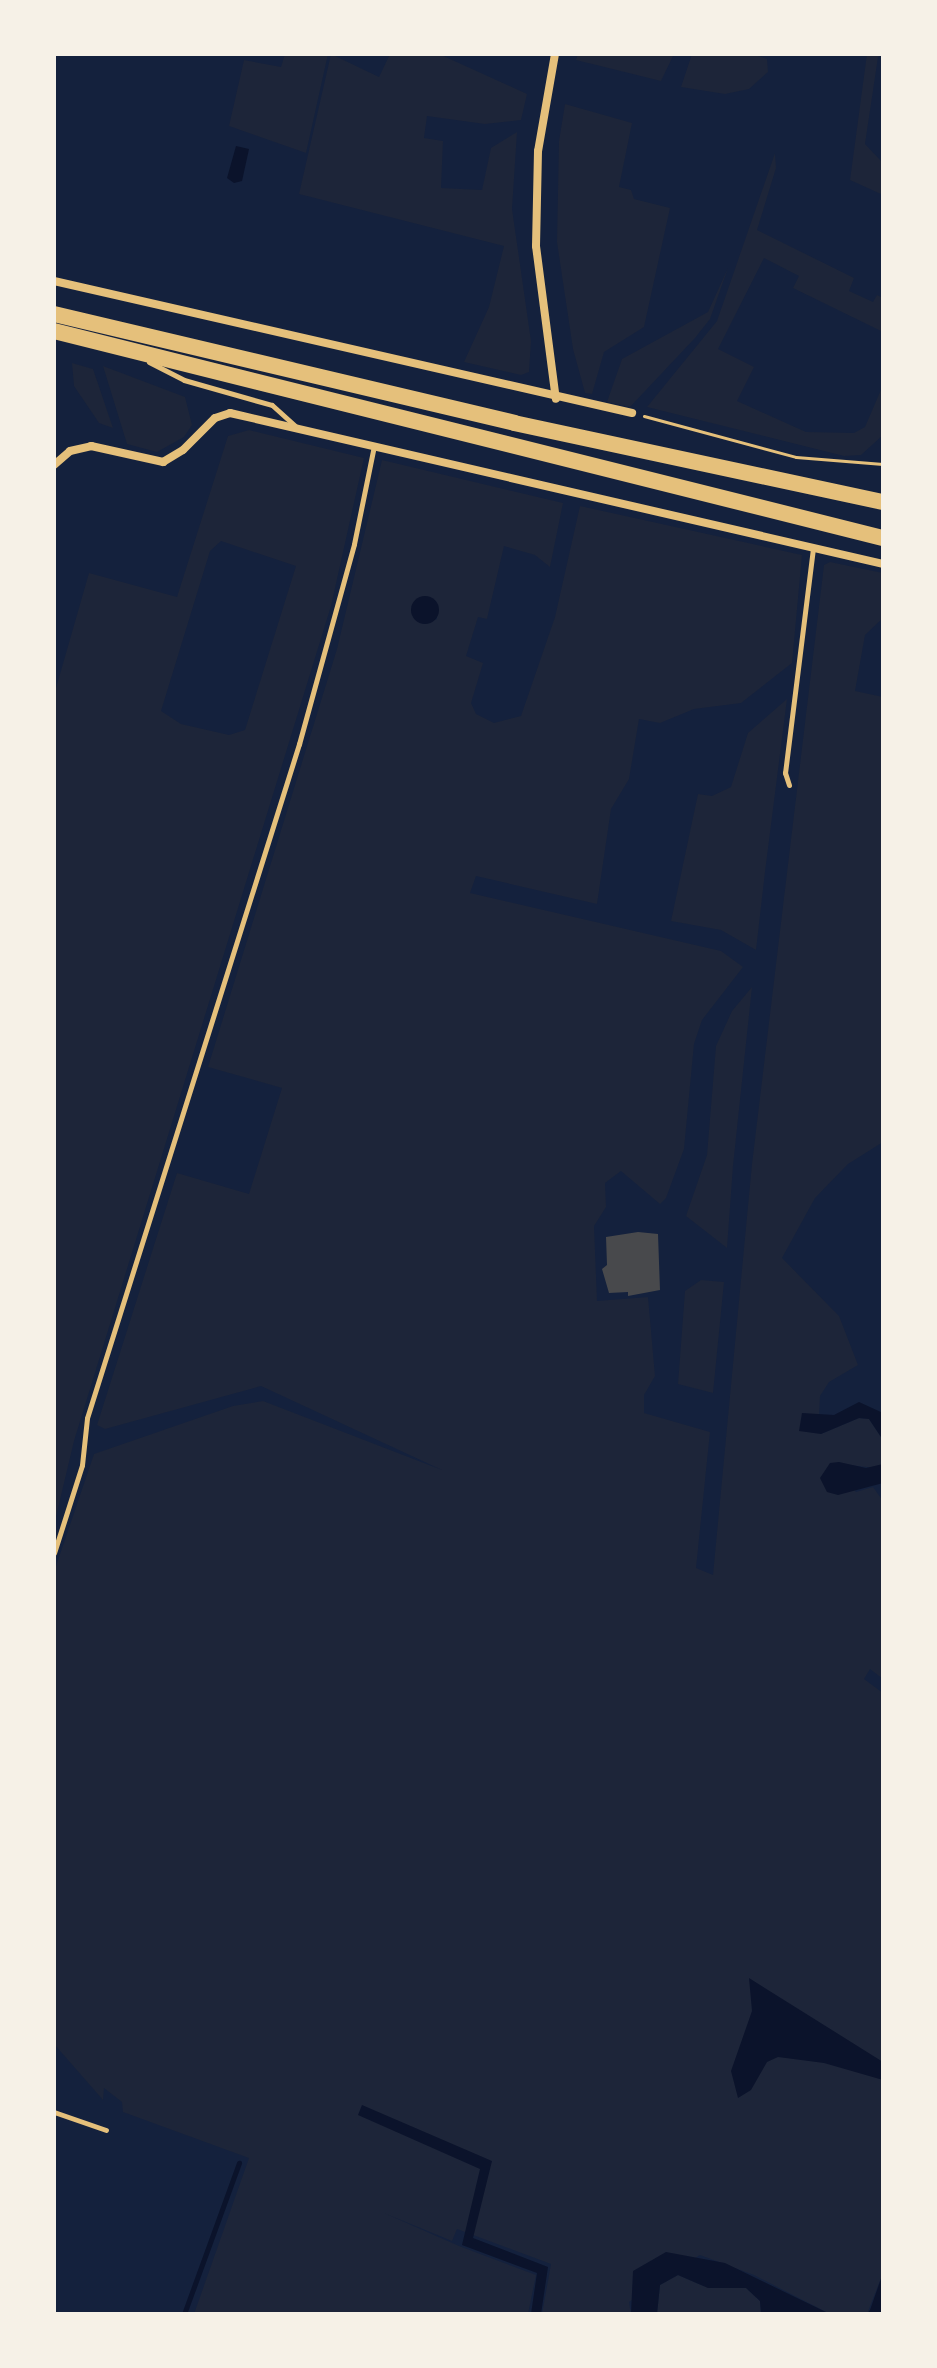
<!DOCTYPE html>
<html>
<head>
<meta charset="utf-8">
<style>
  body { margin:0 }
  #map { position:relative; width:937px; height:2368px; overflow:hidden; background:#14213d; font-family:Georgia,serif }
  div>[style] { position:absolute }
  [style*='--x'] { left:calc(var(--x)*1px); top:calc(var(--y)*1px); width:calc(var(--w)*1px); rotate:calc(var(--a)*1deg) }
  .green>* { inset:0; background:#1d2539 }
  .water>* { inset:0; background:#0b132b }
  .round { border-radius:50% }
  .stream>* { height:5px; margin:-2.5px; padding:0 2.5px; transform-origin:2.5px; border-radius:2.5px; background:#0b132b }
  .building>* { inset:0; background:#48494c }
  .path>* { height:3px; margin:-1.5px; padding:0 1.5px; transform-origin:1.5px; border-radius:1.5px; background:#e5c07b }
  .service>* { height:5px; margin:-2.5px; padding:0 2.5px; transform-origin:2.5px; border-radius:2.5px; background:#e5c07b }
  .minor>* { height:8px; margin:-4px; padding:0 4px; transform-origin:4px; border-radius:4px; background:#e5c07b }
  .primary>* { height:16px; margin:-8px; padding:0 8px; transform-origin:8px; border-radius:8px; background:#e5c07b }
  span { translate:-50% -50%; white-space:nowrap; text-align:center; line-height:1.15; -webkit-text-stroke:8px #f6f1e7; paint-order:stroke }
  .frame { position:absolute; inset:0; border:56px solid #f6f1e7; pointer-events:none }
</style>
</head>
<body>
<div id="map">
  <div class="green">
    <i style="clip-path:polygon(285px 54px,328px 54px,306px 153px,229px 126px,244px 60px,281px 67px)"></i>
    <i style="clip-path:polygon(331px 54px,379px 77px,390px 54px,439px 54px,527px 94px,521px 120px,485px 124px,427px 116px,424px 138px,443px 141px,441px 188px,482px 190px,491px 148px,517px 132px,512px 209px,531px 341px,529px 372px,521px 375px,464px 362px,489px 307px,504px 246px,299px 194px)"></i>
    <i style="clip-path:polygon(578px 54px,674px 54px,661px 81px,576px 60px)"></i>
    <i style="clip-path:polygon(692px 54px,753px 54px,767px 59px,768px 72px,749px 89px,725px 94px,681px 87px)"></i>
    <i style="clip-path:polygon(867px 54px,883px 54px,878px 57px,865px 144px,883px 163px,883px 195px,850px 180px)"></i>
    <i style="clip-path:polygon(565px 104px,632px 123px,619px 187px,631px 190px,634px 199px,670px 208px,644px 327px,604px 352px,592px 394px,585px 393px,573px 349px,557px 242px,559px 141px)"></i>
    <i style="clip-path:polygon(775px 153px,776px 168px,757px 230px,854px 278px,849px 291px,873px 302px,877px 295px,883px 298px,883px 332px,793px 288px,799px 276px,764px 258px,718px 349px,754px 367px,737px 401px,806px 432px,854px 433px,865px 427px,883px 385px,883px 435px,861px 455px,844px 456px,647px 407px,717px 321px)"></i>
    <i style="clip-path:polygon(728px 268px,710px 319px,695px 338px,630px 407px,607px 402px,622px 359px,708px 312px)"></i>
    <i style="clip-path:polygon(72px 363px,93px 369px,113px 428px,99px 423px,74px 386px)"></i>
    <i style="clip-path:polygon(103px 366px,185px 397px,192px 425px,184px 437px,157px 452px,127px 444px)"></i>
    <i style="clip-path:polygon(evenodd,249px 430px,364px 458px,331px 606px,74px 1441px,54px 1525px,54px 695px,89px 573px,177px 597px,228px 436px,249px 430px,221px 541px,296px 566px,245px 730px,229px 735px,181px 724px,161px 711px,210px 551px,221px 541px)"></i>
    <i style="clip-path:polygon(evenodd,382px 460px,563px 503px,550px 567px,535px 555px,504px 546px,487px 619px,478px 617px,466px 656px,483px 663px,471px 703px,476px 714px,494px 723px,521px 716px,555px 617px,580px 506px,802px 555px,792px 663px,741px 703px,694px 709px,660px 723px,639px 719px,629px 779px,611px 809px,597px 904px,476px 876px,470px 893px,721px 951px,743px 967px,702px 1020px,694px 1044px,684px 1149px,666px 1198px,660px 1204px,621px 1171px,605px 1183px,606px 1207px,594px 1226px,597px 1301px,648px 1297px,655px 1376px,644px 1395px,644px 1413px,710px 1432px,696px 1568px,713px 1575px,752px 1164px,824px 565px,830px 562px,883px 573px,883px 618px,865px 635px,855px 691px,883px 697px,883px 1142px,848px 1164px,815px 1198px,782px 1258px,839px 1316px,858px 1365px,829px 1382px,820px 1396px,819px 1417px,802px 1413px,821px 1434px,859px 1418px,869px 1419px,883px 1440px,883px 1464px,876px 1468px,830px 1463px,856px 1492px,873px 1487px,883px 1501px,883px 1679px,870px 1669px,864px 1679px,883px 1693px,883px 2273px,867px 2314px,830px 2314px,754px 2275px,700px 2255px,629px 2302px,631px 2314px,542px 2314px,551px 2264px,457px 2229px,452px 2241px,384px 2213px,459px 2246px,536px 2275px,528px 2314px,194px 2314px,249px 2158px,123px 2112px,122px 2102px,104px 2088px,103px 2100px,54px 2044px,54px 1572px,94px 1454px,233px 1406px,263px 1401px,442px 1470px,261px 1386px,105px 1429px,97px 1425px,177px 1173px,249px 1194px,282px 1088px,208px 1067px,337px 649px,382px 460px,436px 601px,437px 619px,423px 624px,411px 612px,436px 601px)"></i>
    <i style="clip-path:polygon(787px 699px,765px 872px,756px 950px,721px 930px,671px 921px,698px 794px,712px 796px,731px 787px,748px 733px)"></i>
    <i style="clip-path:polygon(752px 987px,733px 1166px,727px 1248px,686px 1216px,707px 1155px,716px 1046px,732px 1011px)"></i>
    <i style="clip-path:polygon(701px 1280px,724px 1282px,713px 1393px,678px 1384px,685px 1291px)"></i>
    <i style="clip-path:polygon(678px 2275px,701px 2285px,746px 2288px,760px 2301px,761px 2314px,657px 2314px,660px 2285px)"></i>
  </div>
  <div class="water">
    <i style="clip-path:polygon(236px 146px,249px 149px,242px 181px,234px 183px,227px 178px)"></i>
    <i class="round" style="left:411px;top:596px;width:28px;height:28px"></i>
    <i style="clip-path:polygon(859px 1402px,883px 1413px,883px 1440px,869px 1419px,859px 1418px,821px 1434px,799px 1431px,802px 1413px,834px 1415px)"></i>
    <i style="clip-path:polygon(839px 1462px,866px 1468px,883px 1464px,883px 1483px,838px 1495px,827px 1492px,820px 1478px,830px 1463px)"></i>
    <i style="clip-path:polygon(749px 1978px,883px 2062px,883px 2080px,824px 2063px,778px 2057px,767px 2062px,751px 2090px,738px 2098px,731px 2071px,752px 2011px)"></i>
    <i style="clip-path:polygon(362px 2105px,492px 2161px,473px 2238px,548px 2267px,541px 2314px,531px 2314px,537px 2273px,462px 2245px,480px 2169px,358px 2115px)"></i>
    <i style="clip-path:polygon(666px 2252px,725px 2263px,830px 2314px,761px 2314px,760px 2301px,746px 2288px,708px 2288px,678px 2275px,660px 2285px,657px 2314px,631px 2314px,633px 2271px)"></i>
    <i style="clip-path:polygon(883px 2273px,883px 2314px,867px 2314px,870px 2310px)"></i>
  </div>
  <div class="stream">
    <i style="--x:184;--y:2314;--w:161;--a:-70"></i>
  </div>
  <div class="building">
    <i style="clip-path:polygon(638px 1232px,658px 1234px,660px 1290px,628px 1296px,628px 1292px,609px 1293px,602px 1269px,607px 1265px,606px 1237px)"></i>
  </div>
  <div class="path">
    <i style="--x:644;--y:416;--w:157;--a:15.1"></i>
    <i style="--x:796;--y:457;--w:87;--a:4.6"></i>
  </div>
  <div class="service">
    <i style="--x:149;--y:362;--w:39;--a:27"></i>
    <i style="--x:184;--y:380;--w:91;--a:15.9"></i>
    <i style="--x:272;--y:405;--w:31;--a:42"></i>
    <i style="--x:789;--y:785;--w:13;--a:-108"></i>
    <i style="--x:785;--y:773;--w:226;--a:-82.9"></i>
    <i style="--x:54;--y:1553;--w:92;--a:-72.3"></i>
    <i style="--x:82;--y:1465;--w:47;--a:-83.9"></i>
    <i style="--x:87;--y:1418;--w:707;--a:-72.54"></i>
    <i style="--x:299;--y:744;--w:207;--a:-74.6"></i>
    <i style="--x:354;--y:544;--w:100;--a:-78.5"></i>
    <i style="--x:54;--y:2112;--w:55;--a:19.1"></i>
  </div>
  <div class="minor">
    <i style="--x:555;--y:54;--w:98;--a:99.9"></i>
    <i style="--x:538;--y:151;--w:95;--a:91.2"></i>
    <i style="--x:536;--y:246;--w:154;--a:82.6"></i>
    <i style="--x:54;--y:281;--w:593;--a:12.86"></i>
    <i style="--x:54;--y:465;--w:21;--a:-41"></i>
    <i style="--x:70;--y:451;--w:22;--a:-13"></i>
    <i style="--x:91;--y:446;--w:74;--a:12.5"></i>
    <i style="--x:163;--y:462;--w:23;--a:-31"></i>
    <i style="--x:183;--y:450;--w:45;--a:-45"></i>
    <i style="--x:215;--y:418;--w:16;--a:-18"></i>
    <i style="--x:230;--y:413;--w:670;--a:13.02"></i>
  </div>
  <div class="primary">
    <i style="--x:54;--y:314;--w:473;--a:13.3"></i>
    <i style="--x:514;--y:423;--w:377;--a:12.1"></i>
    <i style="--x:54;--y:331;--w:854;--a:14.02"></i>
  </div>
  <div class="frame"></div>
</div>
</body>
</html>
